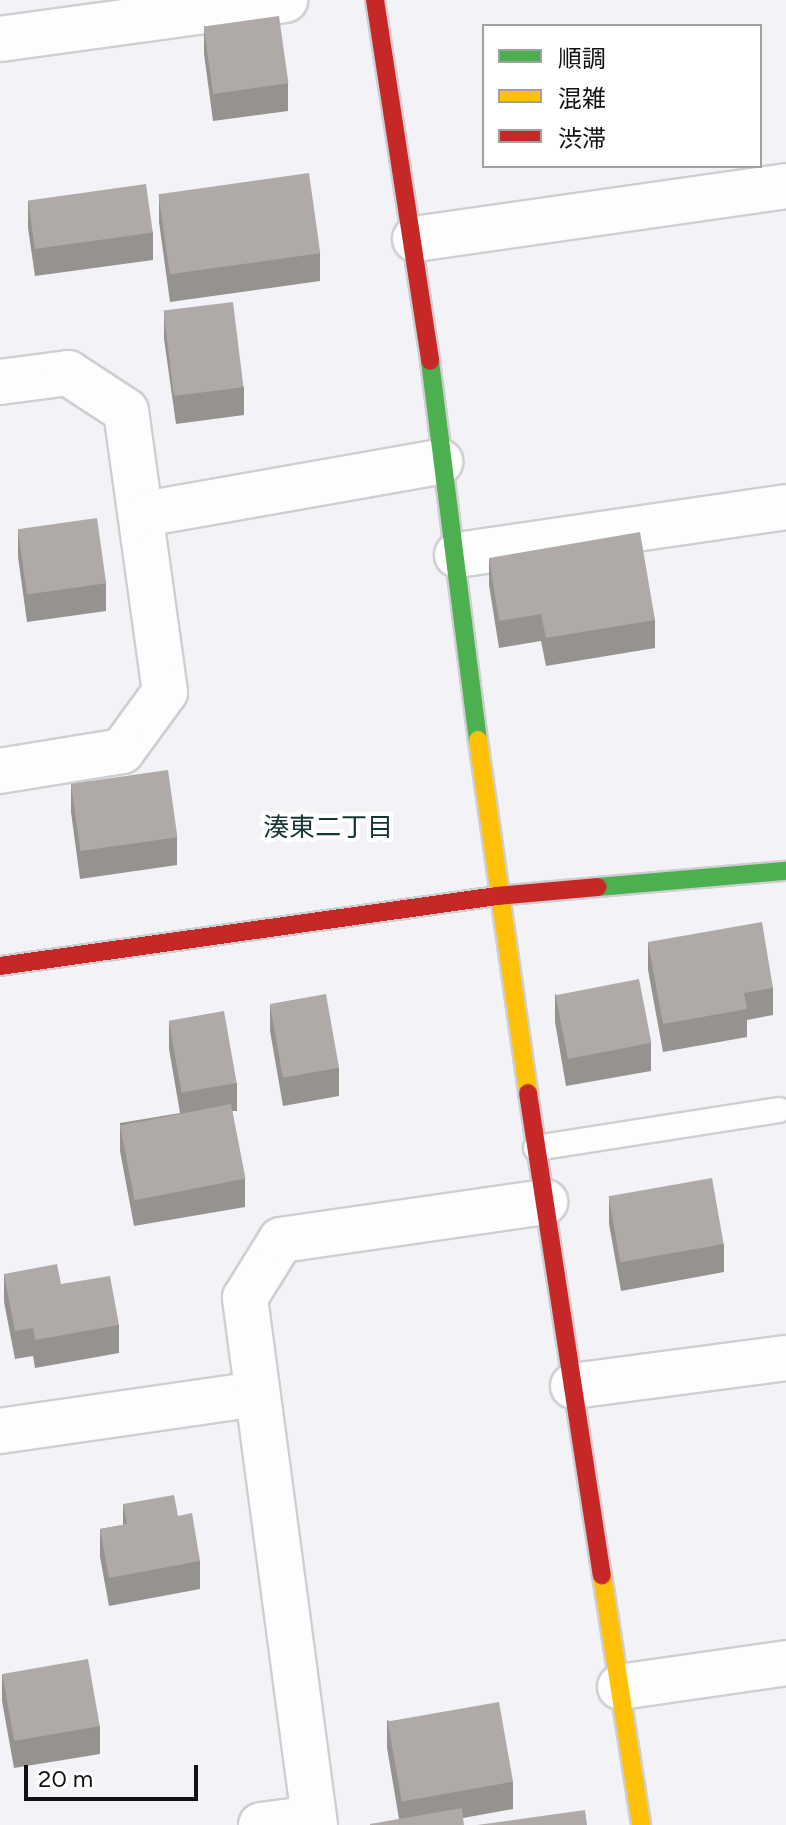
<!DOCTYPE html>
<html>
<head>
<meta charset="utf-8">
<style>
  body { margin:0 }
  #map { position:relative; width:786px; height:1825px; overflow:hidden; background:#f3f3f7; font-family:Figtree,"Noto Sans JP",sans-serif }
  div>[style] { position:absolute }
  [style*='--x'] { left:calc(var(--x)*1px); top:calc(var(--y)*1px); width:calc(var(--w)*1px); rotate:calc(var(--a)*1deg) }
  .roads { filter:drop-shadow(2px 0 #cfcfd2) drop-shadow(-2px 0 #cfcfd2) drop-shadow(0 2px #cfcfd2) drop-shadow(0 -2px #cfcfd2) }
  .lane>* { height:24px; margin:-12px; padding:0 12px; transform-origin:12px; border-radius:12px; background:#fdfdfe }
  .street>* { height:44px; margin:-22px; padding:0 22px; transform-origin:22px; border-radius:22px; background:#fdfdfe }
  .fast>* { height:18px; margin:-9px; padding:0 9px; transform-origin:9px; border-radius:9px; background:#4caf50 }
  .slow>* { height:18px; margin:-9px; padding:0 9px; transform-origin:9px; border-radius:9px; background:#ffc107 }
  .jam>* { height:18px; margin:-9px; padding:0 9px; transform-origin:9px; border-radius:9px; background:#c62828 }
  .wall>* { inset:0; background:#969290 }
  .building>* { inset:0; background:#afaaa8; transform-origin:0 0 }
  span { translate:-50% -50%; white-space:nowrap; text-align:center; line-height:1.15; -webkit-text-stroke:8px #fff; paint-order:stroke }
  .neighbourhood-label { font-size:26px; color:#143734 }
  .legend { position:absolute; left:482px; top:24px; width:280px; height:144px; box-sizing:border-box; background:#fff; border:2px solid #a0a0a1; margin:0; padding:10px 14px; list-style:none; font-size:24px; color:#121114 }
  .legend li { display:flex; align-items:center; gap:16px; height:40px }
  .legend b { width:40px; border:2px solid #a0a0a1 }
  .scale { position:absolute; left:24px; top:1765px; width:174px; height:36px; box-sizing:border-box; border:4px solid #121114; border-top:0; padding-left:10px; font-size:24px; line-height:28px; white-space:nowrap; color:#121114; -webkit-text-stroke:6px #fff; paint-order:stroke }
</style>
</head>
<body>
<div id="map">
  <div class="roads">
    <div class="lane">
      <i style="--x:536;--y:1148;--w:246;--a:-8.9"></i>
    </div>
    <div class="street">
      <i style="--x:0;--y:39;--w:288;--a:-7.8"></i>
      <i style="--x:415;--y:239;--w:375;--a:-8.1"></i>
      <i style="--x:0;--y:382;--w:69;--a:-7.5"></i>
      <i style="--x:68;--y:373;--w:69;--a:33.2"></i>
      <i style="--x:126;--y:411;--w:284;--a:82.1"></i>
      <i style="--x:165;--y:692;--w:73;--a:126.1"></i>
      <i style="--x:122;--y:751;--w:124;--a:170.7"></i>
      <i style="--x:144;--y:514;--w:301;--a:-10"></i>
      <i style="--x:457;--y:555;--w:332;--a:-8.3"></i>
      <i style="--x:573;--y:1386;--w:215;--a:-7.5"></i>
      <i style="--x:0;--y:1431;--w:260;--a:-8.2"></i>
      <i style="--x:620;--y:1687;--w:168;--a:-8.2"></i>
      <i style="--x:261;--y:1825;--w:53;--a:-7.5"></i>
      <i style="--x:315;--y:1825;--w:532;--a:-97.57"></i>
      <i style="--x:245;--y:1298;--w:68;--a:-58.2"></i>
      <i style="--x:281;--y:1240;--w:267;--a:-8.2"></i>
    </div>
    <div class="fast">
      <i style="--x:430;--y:361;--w:382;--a:82.8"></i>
      <i style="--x:598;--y:887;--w:189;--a:-4.9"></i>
    </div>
    <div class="slow">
      <i style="--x:478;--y:740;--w:357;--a:81.9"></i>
      <i style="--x:602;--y:1575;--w:253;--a:81.1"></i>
    </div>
    <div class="jam">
      <i style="--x:375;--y:0;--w:365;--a:81.3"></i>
      <i style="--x:0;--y:966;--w:502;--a:-8.02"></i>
      <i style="--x:497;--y:896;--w:101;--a:-5.1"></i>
      <i style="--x:528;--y:1093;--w:488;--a:81.3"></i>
    </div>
  </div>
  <div class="wall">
    <i style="clip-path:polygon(204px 26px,288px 83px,288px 111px,213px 121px,204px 54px)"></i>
    <i style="clip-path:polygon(159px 195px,320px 253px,320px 281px,170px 302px,159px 222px)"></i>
    <i style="clip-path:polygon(28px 201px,153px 232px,153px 260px,35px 276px,28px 228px)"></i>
    <i style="clip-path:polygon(164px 311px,244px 387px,244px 415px,176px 424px,164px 339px)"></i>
    <i style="clip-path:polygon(18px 529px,106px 583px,106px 611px,27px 622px,18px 557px)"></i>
    <i style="clip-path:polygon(489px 558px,655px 620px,655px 648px,546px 666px,541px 641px,499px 648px,489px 585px)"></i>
    <i style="clip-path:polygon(71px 784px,177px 837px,177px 865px,80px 879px,71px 812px)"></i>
    <i style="clip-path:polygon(648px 942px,773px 988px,773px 1015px,747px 1020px,747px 1037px,663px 1052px,648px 970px)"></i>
    <i style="clip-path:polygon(555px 994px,651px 1043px,651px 1071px,566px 1086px,555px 1022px)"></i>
    <i style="clip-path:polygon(270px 1004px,339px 1068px,339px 1096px,283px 1106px,270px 1031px)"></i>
    <i style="clip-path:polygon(169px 1021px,237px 1083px,237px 1111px,232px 1111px,245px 1179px,245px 1207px,134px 1226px,120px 1151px,120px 1123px,180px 1113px,169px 1049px)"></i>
    <i style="clip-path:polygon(609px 1196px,724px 1244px,724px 1272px,621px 1291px,609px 1224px)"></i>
    <i style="clip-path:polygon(4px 1274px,61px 1284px,119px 1325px,119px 1353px,35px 1368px,33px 1356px,15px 1359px,4px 1302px)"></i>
    <i style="clip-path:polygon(123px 1504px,178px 1516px,200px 1561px,200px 1589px,109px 1606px,100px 1557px,100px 1529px,123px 1525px)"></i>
    <i style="clip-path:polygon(2px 1674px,100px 1726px,100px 1754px,14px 1768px,2px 1701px)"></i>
    <i style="clip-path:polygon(387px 1720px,513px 1782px,513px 1809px,463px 1818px,399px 1819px,387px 1748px)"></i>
  </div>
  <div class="building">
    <i style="left:279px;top:16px;width:68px;height:76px;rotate:82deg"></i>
    <i style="left:309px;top:173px;width:81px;height:152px;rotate:82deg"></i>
    <i style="left:146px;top:184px;width:49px;height:119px;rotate:82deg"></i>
    <i style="left:233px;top:302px;width:86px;height:70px;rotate:83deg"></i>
    <i style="left:97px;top:518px;width:66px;height:80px;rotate:82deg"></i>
    <i style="clip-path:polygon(640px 532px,655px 620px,546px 638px,541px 614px,499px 621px,489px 558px)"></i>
    <i style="left:168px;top:770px;width:68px;height:98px;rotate:82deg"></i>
    <i style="clip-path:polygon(762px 922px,773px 988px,744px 993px,747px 1009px,663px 1024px,648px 942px)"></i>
    <i style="left:639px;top:979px;width:65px;height:85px;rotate:79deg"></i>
    <i style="left:326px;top:994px;width:75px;height:57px;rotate:80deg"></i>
    <i style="left:224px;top:1011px;width:73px;height:56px;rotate:80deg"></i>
    <i style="left:231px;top:1104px;width:76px;height:113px;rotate:79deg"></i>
    <i style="left:712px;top:1178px;width:67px;height:105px;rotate:80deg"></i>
    <i style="clip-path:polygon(57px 1264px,61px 1284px,110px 1276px,119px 1325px,35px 1340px,33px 1328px,15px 1331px,4px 1274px)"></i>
    <i style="clip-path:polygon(174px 1495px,178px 1516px,192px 1513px,200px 1561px,109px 1578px,100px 1529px,127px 1524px,123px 1504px)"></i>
    <i style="left:88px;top:1659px;width:68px;height:87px;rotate:80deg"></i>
    <i style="left:499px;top:1702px;width:81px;height:113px;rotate:80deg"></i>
    <i style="clip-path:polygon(462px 1808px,464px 1825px,370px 1825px,370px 1824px)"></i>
    <i style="clip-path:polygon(585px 1810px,587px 1825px,477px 1825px)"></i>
  </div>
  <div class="neighbourhood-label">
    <span style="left:328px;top:828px">湊東二丁目</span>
  </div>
  <ul class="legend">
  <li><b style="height:10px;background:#4caf50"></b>順調</li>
  <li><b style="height:10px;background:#ffc107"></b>混雑</li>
  <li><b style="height:10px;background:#c62828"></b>渋滞</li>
  </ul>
  <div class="scale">20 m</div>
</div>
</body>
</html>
